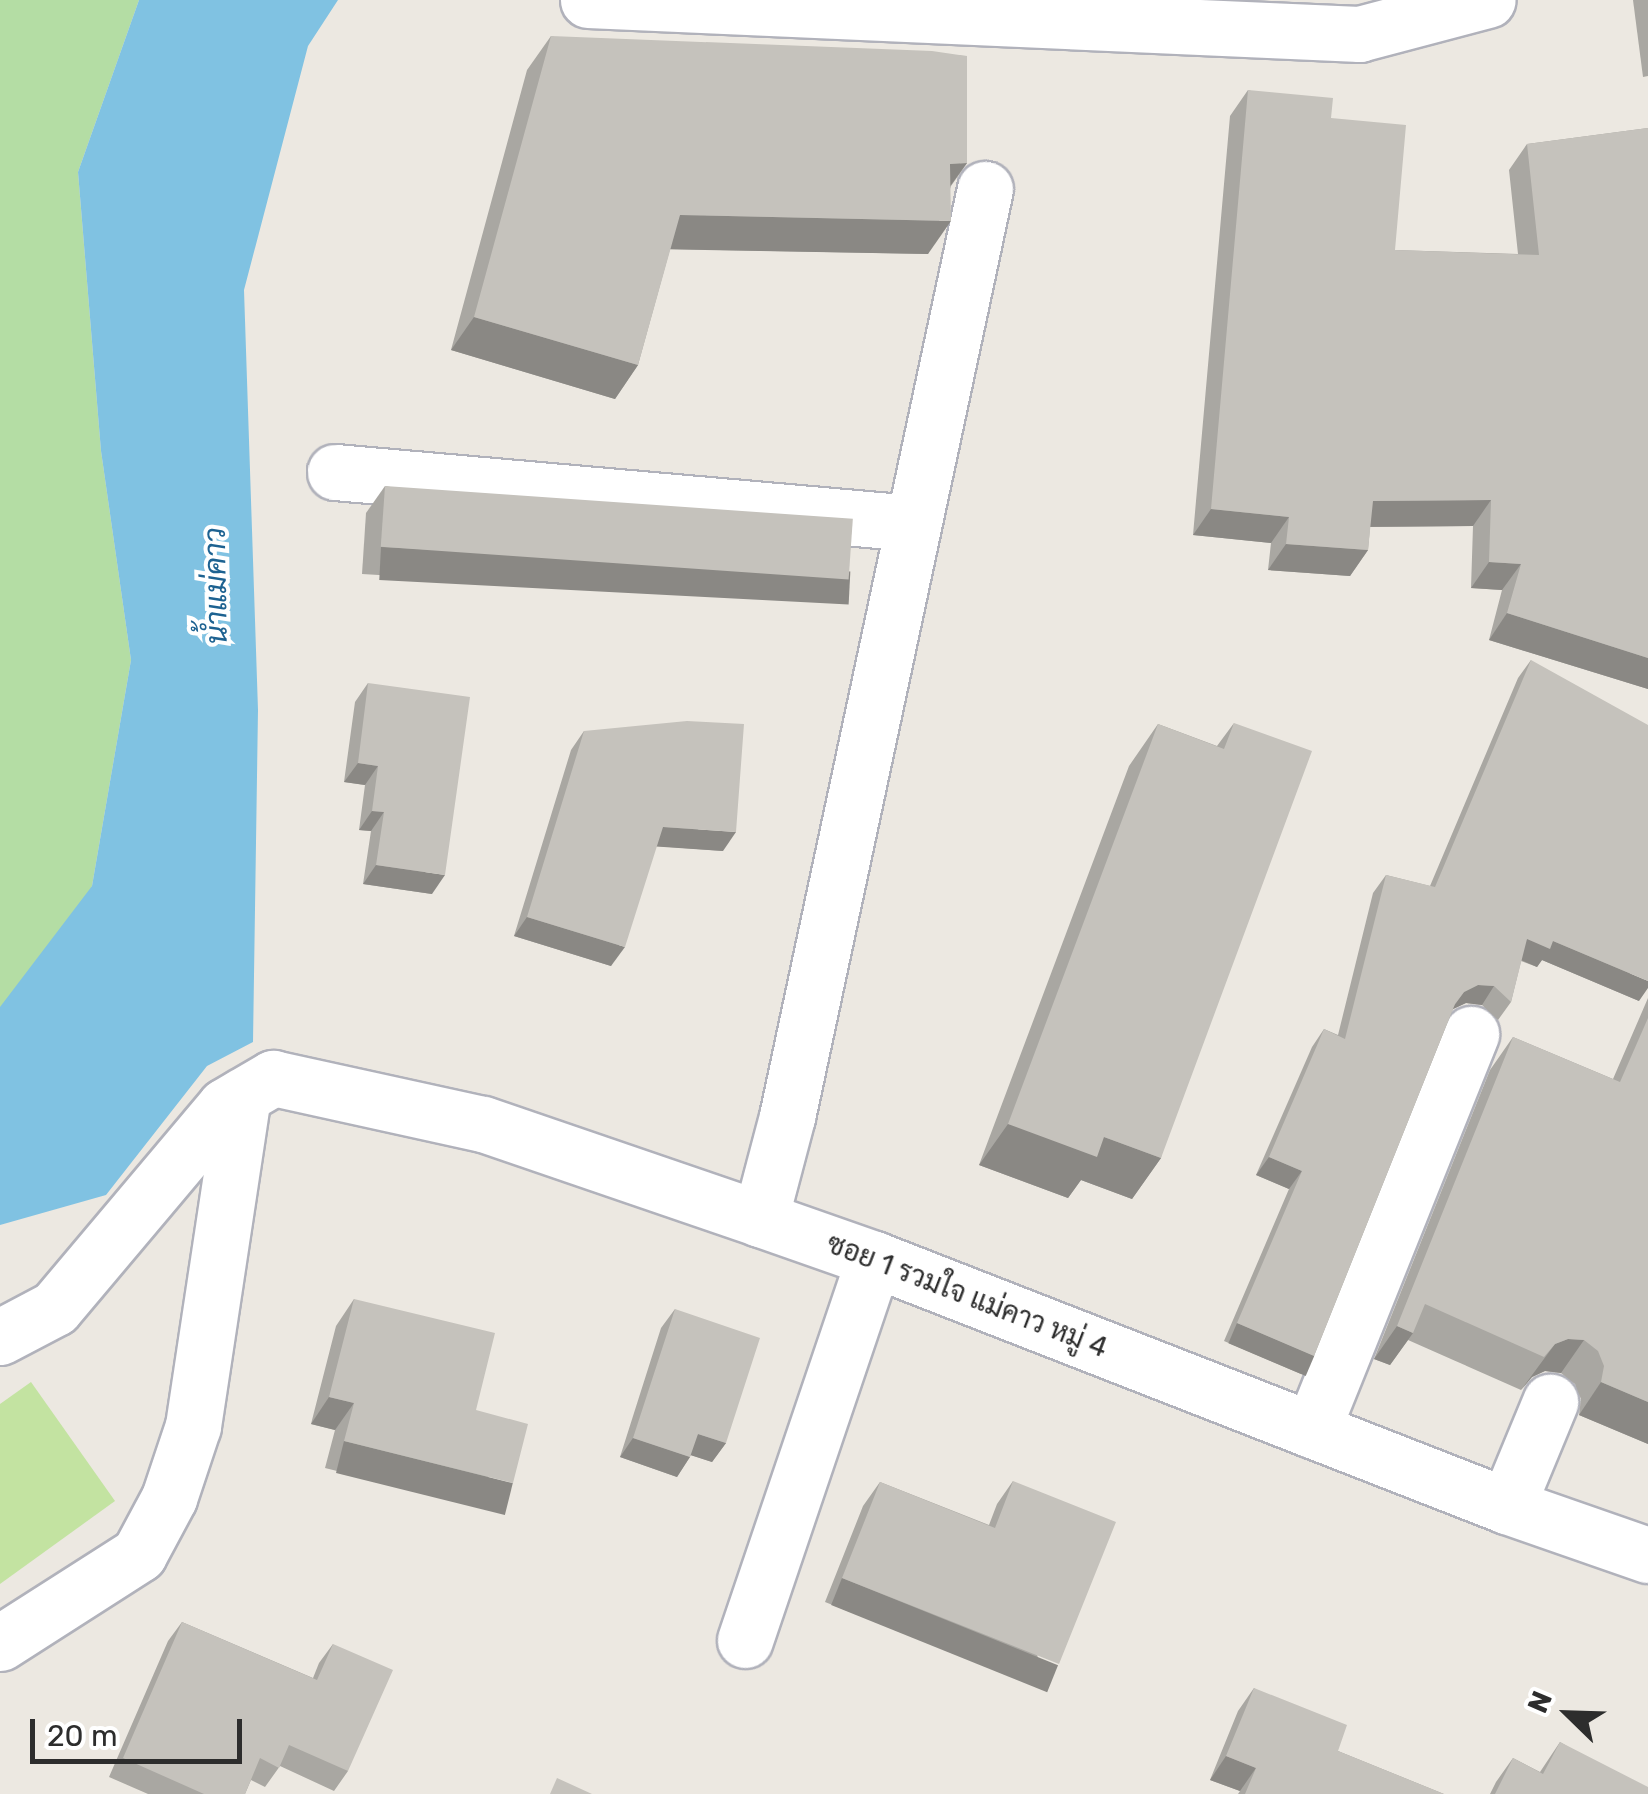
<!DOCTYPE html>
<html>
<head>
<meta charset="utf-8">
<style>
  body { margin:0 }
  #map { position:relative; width:1648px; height:1794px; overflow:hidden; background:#ece8e1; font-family:Rubik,Sarabun,sans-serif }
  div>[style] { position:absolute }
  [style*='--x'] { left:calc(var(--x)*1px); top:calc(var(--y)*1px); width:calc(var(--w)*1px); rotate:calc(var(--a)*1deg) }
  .green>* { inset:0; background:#b4dda4 }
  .pitch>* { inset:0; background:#c3e3a1 }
  .water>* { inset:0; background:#80c2e2 }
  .roads { filter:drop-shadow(2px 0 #b1b2bb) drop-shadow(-2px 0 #b1b2bb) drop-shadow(0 2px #b1b2bb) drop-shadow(0 -2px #b1b2bb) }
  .minor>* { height:55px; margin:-27.5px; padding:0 27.5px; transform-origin:27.5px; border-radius:27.5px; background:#fff }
  .wall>* { inset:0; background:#a9a7a2 }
  .shaded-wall>* { inset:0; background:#8a8884; transform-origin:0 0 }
  .building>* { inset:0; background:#c5c2bc; transform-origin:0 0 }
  span { translate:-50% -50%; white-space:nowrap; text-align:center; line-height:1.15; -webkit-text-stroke:8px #fff; paint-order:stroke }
  .street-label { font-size:28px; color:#2d2d2d }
  .water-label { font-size:30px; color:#1d6291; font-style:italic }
  .north { position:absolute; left:1518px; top:1664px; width:100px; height:100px; -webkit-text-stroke:8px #fff; paint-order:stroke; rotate:293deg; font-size:28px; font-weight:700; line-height:40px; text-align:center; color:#2d2d2d }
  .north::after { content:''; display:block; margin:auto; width:35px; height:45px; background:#2d2d2d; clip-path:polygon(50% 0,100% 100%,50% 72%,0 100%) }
  .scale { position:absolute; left:30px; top:1719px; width:212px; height:45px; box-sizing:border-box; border:5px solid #2d2d2d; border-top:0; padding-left:12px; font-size:30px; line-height:35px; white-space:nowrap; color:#2d2d2d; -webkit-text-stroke:8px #fff; paint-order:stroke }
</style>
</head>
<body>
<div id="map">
  <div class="green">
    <i style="clip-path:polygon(0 0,139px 0,78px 172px,101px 451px,131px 660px,92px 886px,0 1140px)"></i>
  </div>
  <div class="pitch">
    <i style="clip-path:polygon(31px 1382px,115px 1501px,0 1584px,0 1404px)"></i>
  </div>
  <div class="water">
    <i style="clip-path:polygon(139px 0,338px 0,308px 46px,244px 290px,258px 710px,253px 1042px,207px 1066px,106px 1195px,0 1225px,0 1007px,92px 886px,131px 660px,101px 451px,78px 172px)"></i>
  </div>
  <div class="roads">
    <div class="minor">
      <i style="--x:588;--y:0;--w:772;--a:2.53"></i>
      <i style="--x:1359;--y:34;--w:133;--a:-14.8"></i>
      <i style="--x:335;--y:472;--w:579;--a:5.05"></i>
      <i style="--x:760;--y:1219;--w:106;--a:-75.2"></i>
      <i style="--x:787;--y:1117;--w:949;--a:-77.96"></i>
      <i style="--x:0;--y:1337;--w:62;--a:-27.8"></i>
      <i style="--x:55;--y:1308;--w:264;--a:-49.9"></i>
      <i style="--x:225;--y:1106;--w:56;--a:-30.3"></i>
      <i style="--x:273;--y:1078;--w:215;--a:12.4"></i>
      <i style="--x:483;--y:1124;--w:293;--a:18.9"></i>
      <i style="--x:760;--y:1219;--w:121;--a:19.3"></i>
      <i style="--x:874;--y:1259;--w:679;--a:21.32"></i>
      <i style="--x:1507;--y:1506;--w:149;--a:19.2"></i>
      <i style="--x:1312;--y:1430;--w:427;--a:-68.1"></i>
      <i style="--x:1507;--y:1506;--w:113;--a:-67.5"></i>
      <i style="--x:745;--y:1640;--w:402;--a:-71.3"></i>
      <i style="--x:0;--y:1643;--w:165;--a:-32.6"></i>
      <i style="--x:139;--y:1554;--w:64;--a:-61.8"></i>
      <i style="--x:169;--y:1498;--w:76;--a:-71.6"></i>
      <i style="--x:193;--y:1426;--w:334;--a:-81.4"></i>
    </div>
  </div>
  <div class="wall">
    <i style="clip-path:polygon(1633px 0,1648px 0,1648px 76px,1643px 77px)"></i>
    <i style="clip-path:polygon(551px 36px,967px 163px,951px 186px,928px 254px,670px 249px,638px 365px,615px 399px,451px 350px,527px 70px)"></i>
    <i style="clip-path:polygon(1248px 90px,1331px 118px,1395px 250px,1518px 254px,1509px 170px,1527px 144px,1648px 128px,1648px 689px,1489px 640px,1502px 590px,1471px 588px,1473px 526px,1370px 527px,1368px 550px,1350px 576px,1268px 570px,1271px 543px,1193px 535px,1230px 116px)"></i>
    <i style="clip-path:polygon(385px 486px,850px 575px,831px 602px,362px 574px,366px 513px)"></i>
    <i style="clip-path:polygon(1531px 660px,1639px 1001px,1542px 960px,1537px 967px,1521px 961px,1511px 1002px,1498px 1020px,1482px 1005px,1466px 1003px,1453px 1009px,1314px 1356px,1301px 1374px,1224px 1341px,1289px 1189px,1256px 1175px,1312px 1047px,1324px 1029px,1338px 1035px,1373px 893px,1386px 875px,1430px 886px,1518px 678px)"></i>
    <i style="clip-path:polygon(368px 683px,432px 894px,363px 884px,371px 831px,359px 830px,365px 785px,344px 782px,355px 702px)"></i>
    <i style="clip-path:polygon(1234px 723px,1161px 1158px,1132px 1199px,1081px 1180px,1068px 1198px,979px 1165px,1129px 766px,1158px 724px,1217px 746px)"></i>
    <i style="clip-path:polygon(584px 731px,723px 851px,656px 846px,611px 966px,514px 936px,571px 750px)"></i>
    <i style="clip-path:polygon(1648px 998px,1648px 1444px,1579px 1415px,1581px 1399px,1575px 1384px,1561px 1373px,1545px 1371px,1532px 1377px,1521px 1390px,1408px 1340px,1390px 1365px,1374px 1359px,1490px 1070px,1513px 1037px,1613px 1079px)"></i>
    <i style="clip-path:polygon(354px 1299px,476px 1410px,494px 1510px,325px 1468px,335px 1430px,311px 1424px,336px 1326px)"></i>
    <i style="clip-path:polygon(675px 1309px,726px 1443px,712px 1462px,691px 1455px,677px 1477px,620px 1457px,661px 1328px)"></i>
    <i style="clip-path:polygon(1013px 1481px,1042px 1688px,825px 1602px,863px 1506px,880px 1482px,989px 1525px,997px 1504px)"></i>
    <i style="clip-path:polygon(182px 1622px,313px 1678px,319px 1663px,333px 1644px,348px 1771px,334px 1791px,280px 1766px,265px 1787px,251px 1780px,245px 1794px,148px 1794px,109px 1777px,168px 1641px)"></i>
    <i style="clip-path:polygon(1254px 1688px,1338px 1751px,1444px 1794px,1238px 1794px,1240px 1791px,1210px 1780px,1238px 1711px)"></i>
    <i style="clip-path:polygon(1560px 1742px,1648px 1794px,1490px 1794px,1496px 1782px,1513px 1758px,1540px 1772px)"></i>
  </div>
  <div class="shaded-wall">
    <i style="clip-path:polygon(967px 163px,943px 196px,950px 164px)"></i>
    <i style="clip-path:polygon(680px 215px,951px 221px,928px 254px,656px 249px)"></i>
    <i style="clip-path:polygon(474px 317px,638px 365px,615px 399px,451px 350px)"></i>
    <i style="clip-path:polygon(1491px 500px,1473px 526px,1354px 527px,1373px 501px)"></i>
    <i style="clip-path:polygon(1211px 509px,1289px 517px,1271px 543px,1193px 535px)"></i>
    <i style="clip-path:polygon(1286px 544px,1368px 550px,1350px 576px,1268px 570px)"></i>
    <i style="left:381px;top:547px;width:470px;height:33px;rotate:3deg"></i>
    <i style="clip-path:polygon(1489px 562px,1521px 564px,1502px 590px,1471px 588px)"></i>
    <i style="clip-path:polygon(1507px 613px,1648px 658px,1648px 689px,1489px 640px)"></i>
    <i style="clip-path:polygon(358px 763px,378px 766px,365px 785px,344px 782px)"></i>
    <i style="clip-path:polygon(372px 811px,384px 812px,371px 831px,359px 830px)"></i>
    <i style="clip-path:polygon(663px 827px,736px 832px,723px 851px,649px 846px)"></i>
    <i style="clip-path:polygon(376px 865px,445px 875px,432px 894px,363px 884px)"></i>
    <i style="clip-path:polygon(527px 917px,625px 947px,611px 966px,514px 936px)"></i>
    <i style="clip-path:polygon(1527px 939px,1553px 941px,1648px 981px,1648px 988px,1639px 1001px,1542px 960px,1537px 967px,1514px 957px)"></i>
    <i style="clip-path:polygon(1478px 985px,1494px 986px,1482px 1005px,1466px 1003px,1451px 1010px,1464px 992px)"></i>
    <i style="clip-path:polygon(1008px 1124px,1104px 1137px,1161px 1158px,1132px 1199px,1081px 1180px,1068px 1198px,979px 1165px)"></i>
    <i style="clip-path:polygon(1269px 1157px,1302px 1171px,1289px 1189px,1256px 1175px)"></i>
    <i style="left:1237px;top:1323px;width:84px;height:22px;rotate:23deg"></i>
    <i style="clip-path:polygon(1397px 1326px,1413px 1333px,1390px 1365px,1374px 1359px)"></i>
    <i style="clip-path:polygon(1568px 1339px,1584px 1340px,1561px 1373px,1545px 1371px,1532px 1377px,1521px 1390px,1555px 1344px)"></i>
    <i style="clip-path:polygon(1601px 1382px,1648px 1402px,1648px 1444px,1579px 1415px)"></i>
    <i style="clip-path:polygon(329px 1397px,354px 1403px,335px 1430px,311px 1424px)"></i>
    <i style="clip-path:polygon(698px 1434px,726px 1443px,712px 1462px,684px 1453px)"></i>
    <i style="clip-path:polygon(633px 1438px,690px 1457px,677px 1477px,620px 1457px)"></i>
    <i style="left:344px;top:1441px;width:174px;height:33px;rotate:14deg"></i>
    <i style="left:842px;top:1578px;width:233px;height:29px;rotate:22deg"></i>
    <i style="clip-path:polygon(1226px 1756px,1256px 1768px,1240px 1791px,1210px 1780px)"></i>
  </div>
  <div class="building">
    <i style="clip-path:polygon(551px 36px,932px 51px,967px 56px,967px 163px,950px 164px,951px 221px,680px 215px,638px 365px,474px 317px)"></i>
    <i style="clip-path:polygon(1248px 90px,1333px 98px,1331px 118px,1406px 125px,1395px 250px,1539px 255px,1527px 144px,1648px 128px,1648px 658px,1507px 613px,1521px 564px,1489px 562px,1491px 500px,1373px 501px,1368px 550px,1286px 544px,1289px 517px,1211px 509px)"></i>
    <i style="left:385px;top:486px;width:469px;height:61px;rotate:4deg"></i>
    <i style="clip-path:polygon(1531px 660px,1648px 725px,1648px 981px,1553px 941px,1550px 949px,1527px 939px,1511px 1002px,1494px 986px,1478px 985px,1464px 992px,1455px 1004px,1314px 1356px,1237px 1323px,1302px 1171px,1269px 1157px,1324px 1029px,1345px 1039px,1386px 875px,1435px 887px)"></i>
    <i style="clip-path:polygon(368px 683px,470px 697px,445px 875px,376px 865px,384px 812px,372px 811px,378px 766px,358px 763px)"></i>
    <i style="clip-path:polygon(687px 721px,744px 724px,736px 832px,663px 827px,625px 947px,527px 917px,584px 731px)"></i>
    <i style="clip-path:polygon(1234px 723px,1312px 751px,1161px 1158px,1104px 1137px,1097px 1157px,1008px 1124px,1158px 724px,1224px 749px)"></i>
    <i style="clip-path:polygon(1648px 1018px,1648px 1402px,1601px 1382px,1604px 1366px,1598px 1351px,1584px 1340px,1568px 1339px,1555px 1344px,1544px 1357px,1425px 1304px,1413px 1333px,1397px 1326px,1513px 1037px,1620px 1082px)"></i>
    <i style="clip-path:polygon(354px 1299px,495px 1333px,476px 1410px,528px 1424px,513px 1483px,344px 1441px,354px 1403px,329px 1397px)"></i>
    <i style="clip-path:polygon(675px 1309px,760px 1338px,726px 1443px,698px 1434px,690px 1457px,633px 1438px)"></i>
    <i style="clip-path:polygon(1013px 1481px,1116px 1522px,1059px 1664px,842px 1578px,880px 1482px,995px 1528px)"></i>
    <i style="clip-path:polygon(182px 1622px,317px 1680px,333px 1644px,393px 1670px,348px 1771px,289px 1745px,279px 1768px,260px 1758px,245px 1794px,204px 1794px,123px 1758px)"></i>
    <i style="clip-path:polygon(1254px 1688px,1347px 1725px,1338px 1751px,1444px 1794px,1245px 1794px,1256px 1768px,1226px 1756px)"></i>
    <i style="clip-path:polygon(1560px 1742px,1648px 1787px,1648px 1794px,1495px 1794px,1513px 1758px,1543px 1774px)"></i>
    <i style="clip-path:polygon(557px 1778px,592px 1794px,550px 1794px)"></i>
  </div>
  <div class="street-label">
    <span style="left:967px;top:1296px;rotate:21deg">ซอย 1 รวมใจ แม่คาว หมู่ 4</span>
  </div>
  <div class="water-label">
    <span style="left:216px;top:586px;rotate:-91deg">น้ำแม่คาว</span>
  </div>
  <div class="north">N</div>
  <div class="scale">20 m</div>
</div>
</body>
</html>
